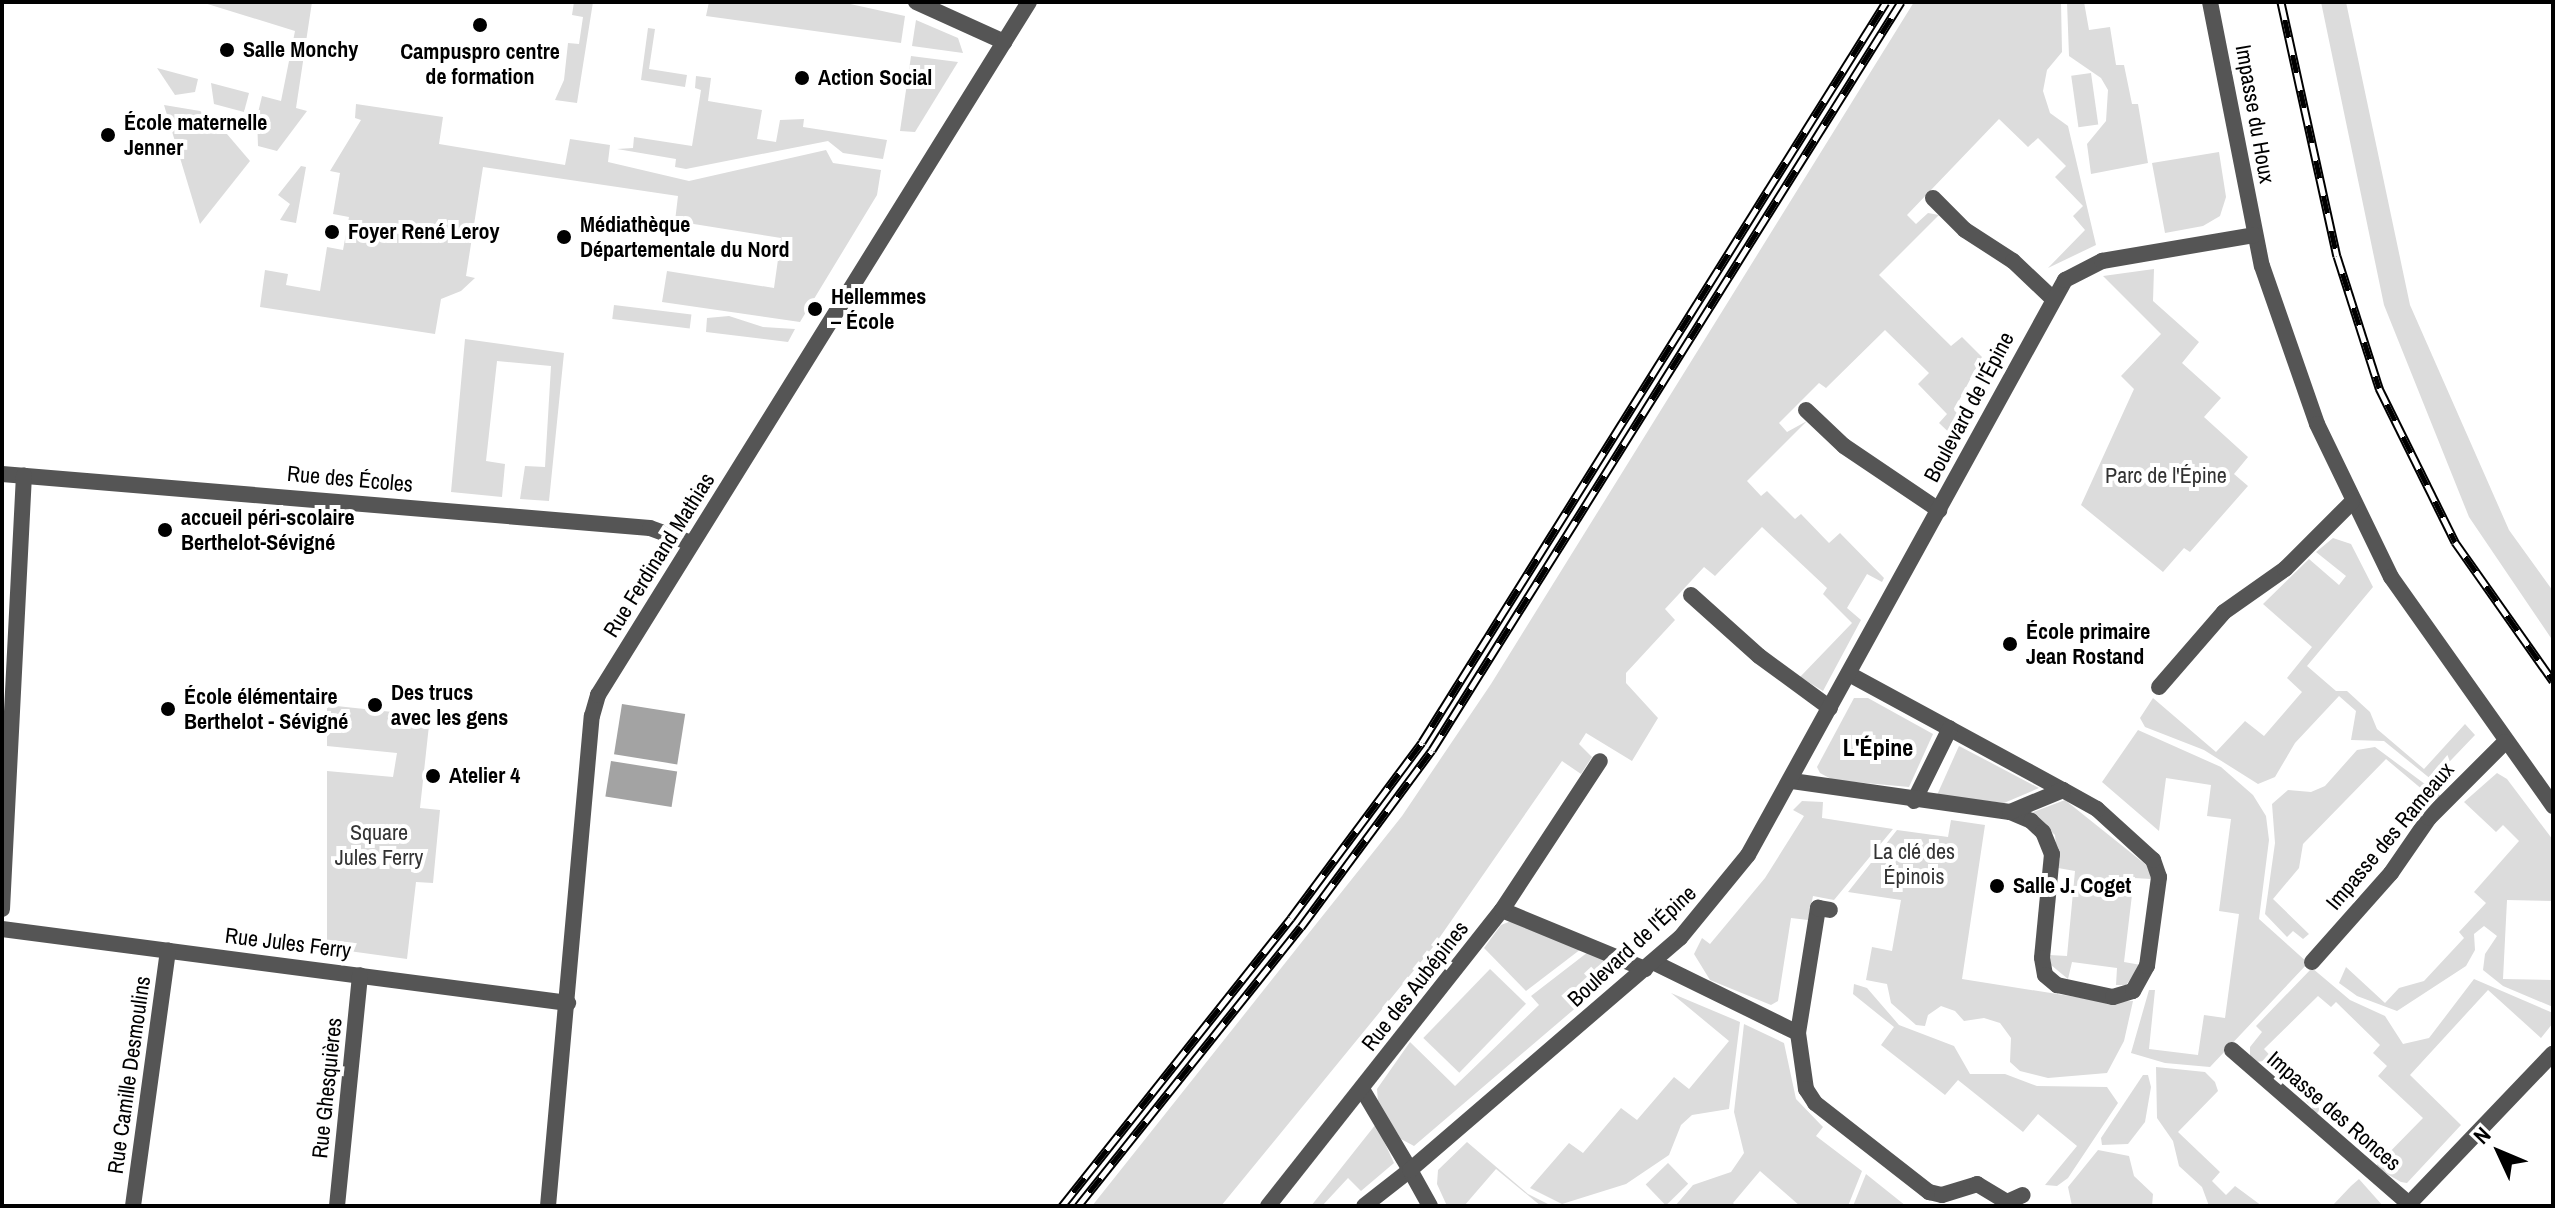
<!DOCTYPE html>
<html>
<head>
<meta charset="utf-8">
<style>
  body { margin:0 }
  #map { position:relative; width:2555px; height:1208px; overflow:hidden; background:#fff; font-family:"Archivo Narrow",sans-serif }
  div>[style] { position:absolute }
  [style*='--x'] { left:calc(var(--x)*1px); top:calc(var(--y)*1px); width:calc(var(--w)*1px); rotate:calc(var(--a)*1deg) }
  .green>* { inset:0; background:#dcdcdc; transform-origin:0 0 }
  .water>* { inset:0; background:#a3a3a3; transform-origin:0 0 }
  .pedestrian>* { height:16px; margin:-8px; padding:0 8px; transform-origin:8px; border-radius:8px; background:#555 }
  .minor>* { height:16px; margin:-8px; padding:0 8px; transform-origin:8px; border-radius:8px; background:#555 }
  .tertiary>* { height:16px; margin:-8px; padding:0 8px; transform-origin:8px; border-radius:8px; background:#555 }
  .rail>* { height:9px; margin-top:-4.5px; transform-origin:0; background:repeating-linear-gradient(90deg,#fff 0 18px,#000 0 36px); box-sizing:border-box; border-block:2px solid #000 }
  .dots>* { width:22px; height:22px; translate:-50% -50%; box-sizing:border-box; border:4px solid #fff; border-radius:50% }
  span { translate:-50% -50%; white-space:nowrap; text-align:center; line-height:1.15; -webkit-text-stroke:8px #fff; paint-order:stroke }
  .poi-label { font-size:22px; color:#000; font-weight:700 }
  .left { translate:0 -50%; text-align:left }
  .street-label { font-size:22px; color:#000 }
  .park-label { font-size:22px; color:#333 }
  .neighbourhood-label { font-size:24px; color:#000; font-weight:700 }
  .frame { position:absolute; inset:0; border:4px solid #000; pointer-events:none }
  .north { position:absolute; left:2459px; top:1112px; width:80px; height:80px; -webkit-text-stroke:6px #fff; paint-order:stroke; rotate:314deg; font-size:22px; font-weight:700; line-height:32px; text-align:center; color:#000 }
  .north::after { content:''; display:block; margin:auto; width:28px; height:36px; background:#000; clip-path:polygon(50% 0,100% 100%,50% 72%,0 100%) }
</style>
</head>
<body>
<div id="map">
  <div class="green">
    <i style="clip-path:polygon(201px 2px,312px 2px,296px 108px,307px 111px,277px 151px,258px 146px,257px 117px,262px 96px,281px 101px,295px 31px)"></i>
    <i style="clip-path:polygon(574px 2px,593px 2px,577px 103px,555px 100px,564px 80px,568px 43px,579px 44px,583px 17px,572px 15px)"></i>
    <i style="clip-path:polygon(709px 2px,841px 2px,905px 16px,901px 43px,706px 16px)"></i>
    <i style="clip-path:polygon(1914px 2px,2061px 2px,2062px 52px,2047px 70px,2043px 91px,2050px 113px,2068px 126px,2096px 245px,2048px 268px,2085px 230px,2073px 216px,2083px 206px,2055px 177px,2066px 166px,2038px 138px,2028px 147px,1999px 119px,1907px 215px,1916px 224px,1928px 213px,1939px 215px,1879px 275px,1951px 346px,1962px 337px,1982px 357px,1954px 410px,1966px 423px,1957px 440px,1939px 423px,1947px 414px,1918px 384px,1929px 373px,1885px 330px,1826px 388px,1819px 383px,1779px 423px,1787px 432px,1807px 421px,1747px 481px,1761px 496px,1767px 491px,1795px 519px,1801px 514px,1829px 543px,1840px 533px,1884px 578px,1882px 582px,1867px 574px,1847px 608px,1861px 620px,1823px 691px,1800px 677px,1852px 623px,1823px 594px,1827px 588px,1762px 527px,1715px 576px,1704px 567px,1665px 609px,1675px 620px,1626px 673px,1626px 683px,1658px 718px,1632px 761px,1586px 733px,1579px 744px,1592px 757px,1581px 774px,1562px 761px,1433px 947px,1221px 1206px,1092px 1206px,1402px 816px,1491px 684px)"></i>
    <i style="clip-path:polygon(2067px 2px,2084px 2px,2089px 30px,2110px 27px,2116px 65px,2124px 65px,2132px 104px,2138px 104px,2148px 163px,2091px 174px,2087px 144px,2106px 121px,2108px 90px,2101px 78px,2069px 56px)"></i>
    <i style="clip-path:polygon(2321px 2px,2346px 2px,2410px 305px,2509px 530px,2553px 591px,2553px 641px,2469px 517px,2384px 305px)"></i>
    <i style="clip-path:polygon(916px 20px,958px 38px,963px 53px,912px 46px)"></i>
    <i style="clip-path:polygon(648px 28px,655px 29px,649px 69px,687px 75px,685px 87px,641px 80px)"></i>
    <i style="clip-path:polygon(911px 56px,958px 62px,915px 132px,900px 131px)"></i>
    <i style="clip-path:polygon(157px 68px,198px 79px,195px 92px,175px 95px)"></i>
    <i style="left:2091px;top:73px;width:52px;height:20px;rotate:82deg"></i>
    <i style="clip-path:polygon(696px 76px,711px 78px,708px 101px,762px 110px,757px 139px,776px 142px,780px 120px,804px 119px,803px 127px,887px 140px,883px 159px,843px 153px,828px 141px,686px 169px,675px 167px,676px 159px,617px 149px,633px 148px,634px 137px,692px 146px,701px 90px,695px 88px)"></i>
    <i style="clip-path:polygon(211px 83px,249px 93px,244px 112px,214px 104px)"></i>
    <i style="clip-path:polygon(356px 104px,443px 117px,439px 144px,565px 165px,570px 139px,610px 145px,608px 162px,689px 181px,826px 150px,833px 163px,881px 170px,877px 195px,800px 322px,662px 302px,667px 271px,774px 288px,781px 238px,675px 221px,678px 196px,483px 167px,466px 276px,475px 278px,461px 291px,441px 299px,435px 334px,260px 307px,265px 270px,288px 274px,286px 285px,320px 291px,327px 247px,343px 250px,349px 217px,333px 214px,340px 173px,330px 171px,361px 120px,355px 118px)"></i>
    <i style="clip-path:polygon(164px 105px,200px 111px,215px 120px,250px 161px,200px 224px)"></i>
    <i style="clip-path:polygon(2219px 152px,2226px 197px,2220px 216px,2203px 226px,2165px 233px,2152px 163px)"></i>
    <i style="clip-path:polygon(301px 166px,306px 167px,296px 223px,280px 220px,290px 204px,278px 195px)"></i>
    <i style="clip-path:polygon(2154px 269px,2153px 301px,2199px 342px,2182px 363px,2221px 398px,2204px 417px,2248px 457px,2234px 474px,2248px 486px,2190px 552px,2184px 548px,2163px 572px,2081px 505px,2134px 389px,2121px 376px,2161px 334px,2103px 276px)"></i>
    <i style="left:614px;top:305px;width:78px;height:14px;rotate:7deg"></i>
    <i style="clip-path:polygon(729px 316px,763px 327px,795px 329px,788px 342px,706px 332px,707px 318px)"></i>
    <i style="clip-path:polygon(465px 339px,564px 353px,549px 501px,520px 499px,525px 466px,545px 467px,551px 366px,497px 361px,486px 461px,505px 464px,502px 497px,451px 492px)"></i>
    <i style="clip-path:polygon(2333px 538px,2351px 544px,2373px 587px,2307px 666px,2336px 691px,2347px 691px,2370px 712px,2377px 729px,2424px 769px,2465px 724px,2475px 735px,2432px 780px,2384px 741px,2351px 740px,2356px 711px,2339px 696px,2295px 743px,2275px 777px,2258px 784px,2204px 750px,2145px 727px,2140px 718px,2153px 698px,2216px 752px,2245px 721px,2264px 736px,2302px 692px,2287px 678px,2312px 647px,2263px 604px,2309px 559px,2339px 585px,2346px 576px,2316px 552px)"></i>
    <i style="clip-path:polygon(1854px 698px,1868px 698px,1933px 734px,1909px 787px,1833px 780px,1820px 773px,1817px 767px)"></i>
    <i style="clip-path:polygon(327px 705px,430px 716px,420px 808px,440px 810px,436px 851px,433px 883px,416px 882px,407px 959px,327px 948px,327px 771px,393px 777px,397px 753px,327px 746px)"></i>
    <i style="clip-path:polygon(2138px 730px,2221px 767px,2253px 795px,2266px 816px,2269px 840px,2259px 919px,2308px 963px,2210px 1067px,2165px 1063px,2131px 1053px,2149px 990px,2155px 990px,2149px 1049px,2198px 1055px,2204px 1015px,2225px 1018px,2239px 914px,2219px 911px,2231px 819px,2207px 816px,2211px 785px,2166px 778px,2159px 831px,2102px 782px)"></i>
    <i style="clip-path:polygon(1959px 746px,2039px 788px,2004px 803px,1937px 795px)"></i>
    <i style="clip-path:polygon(2375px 747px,2441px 796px,2436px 801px,2386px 759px,2303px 844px,2299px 868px,2273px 899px,2309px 934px,2303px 939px,2293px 931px,2287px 937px,2265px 914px,2275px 843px,2272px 804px,2288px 790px,2311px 792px,2325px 786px,2357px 750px)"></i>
    <i style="clip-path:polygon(2497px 773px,2507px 779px,2553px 840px,2553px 901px,2507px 900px,2503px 979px,2553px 980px,2553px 1007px,2503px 986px,2483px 970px,2485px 954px,2497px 936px,2484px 926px,2474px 934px,2475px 950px,2466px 966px,2397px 1011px,2357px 996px,2339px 983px,2346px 967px,2385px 1003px,2399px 988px,2424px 981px,2464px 938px,2459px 932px,2486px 903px,2474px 892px,2519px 841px,2503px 825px,2496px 832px,2464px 802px)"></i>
    <i style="clip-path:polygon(2065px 800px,2150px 868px,2151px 879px,2134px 878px,2124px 962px,2141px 965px,2126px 985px,2116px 985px,2117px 968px,2072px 962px,2068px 979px,2051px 965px,2049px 955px,2067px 956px,2075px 871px,2058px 868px,2055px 835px,2031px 813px)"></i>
    <i style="clip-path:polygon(1802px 801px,1823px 802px,1822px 818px,1893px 829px,1834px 900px,1813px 896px,1808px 920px,1791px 918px,1778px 1001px,1771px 1005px,1710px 980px,1694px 954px,1702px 938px,1710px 944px,1765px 878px,1804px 816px,1793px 810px)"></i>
    <i style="clip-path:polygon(1951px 820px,1985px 825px,1962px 979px,2107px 1002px,2133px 1001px,2124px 1041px,2107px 1073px,2048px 1078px,2020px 1071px,2010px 1062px,2011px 1038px,2000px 1023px,1984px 1018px,1964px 1021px,1955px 1011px,1941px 1006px,1928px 1015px,1925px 1026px,1916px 1025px,1891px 1003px,1887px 984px,1866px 980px,1872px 947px,1892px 951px,1901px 900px,1848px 892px,1897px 830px,1948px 837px)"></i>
    <i style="clip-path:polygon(1511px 921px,1581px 949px,1526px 991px,1484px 948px,1501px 925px)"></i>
    <i style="clip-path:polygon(1588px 952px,1608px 961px,1613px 976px,1414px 1146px,1401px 1139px,1378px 1102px,1377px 1089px,1410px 1042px,1455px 1086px,1539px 1005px,1531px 996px)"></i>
    <i style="clip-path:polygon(2312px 968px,2350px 1000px,2385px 1016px,2403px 1044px,2429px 1038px,2474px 979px,2553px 1013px,2553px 1023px,2541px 1038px,2488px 990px,2410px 1075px,2461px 1125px,2407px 1183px,2401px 1182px,2375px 1167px,2423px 1118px,2378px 1076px,2387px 1066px,2373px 1053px,2380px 1045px,2336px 1002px,2331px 1007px,2318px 996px,2264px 1049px,2320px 1109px,2314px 1118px,2312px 1107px,2265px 1061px,2254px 1062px,2250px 1057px,2250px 1047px,2262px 1032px,2256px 1026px)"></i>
    <i style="left:1490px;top:969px;width:50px;height:96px;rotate:44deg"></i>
    <i style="clip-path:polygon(1854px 984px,1867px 988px,1899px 1025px,1954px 1046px,1970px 1074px,2005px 1074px,2037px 1086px,2107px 1087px,2118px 1103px,2068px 1178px,2057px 1186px,2045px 1185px,2077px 1146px,2038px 1114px,2023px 1132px,1958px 1080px,1945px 1095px,1881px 1045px,1894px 1027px,1853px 994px)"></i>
    <i style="clip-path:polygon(1671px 993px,1740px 1022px,1729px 1109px,1692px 1115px,1681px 1125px,1669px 1155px,1626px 1184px,1562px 1204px,1530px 1188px,1569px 1143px,1583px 1153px,1621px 1108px,1637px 1120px,1674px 1077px,1689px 1089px,1729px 1041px)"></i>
    <i style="clip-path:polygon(1744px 1024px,1784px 1043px,1796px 1099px,1823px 1127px,1816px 1136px,1862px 1171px,1848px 1206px,1800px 1206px,1760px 1171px,1733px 1203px,1736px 1206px,1675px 1206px,1693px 1185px,1731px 1172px,1744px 1153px,1734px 1112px)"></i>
    <i style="clip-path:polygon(2156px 1067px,2205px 1072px,2215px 1082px,2218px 1091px,2178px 1132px,2220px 1172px,2212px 1181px,2226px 1195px,2235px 1186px,2262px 1206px,2209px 1206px,2202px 1187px,2179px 1166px,2173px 1141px,2157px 1118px)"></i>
    <i style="clip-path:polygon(2143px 1075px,2148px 1075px,2151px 1087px,2145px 1122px,2128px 1144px,2102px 1145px,2101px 1138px)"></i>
    <i style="clip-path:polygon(1376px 1124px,1394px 1163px,1361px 1191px,1348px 1178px,1322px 1206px,1311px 1206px)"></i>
    <i style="clip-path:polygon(1467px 1142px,1528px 1194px,1552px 1206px,1541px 1206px,1496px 1169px,1464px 1206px,1447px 1206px,1437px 1184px,1438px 1170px)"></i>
    <i style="clip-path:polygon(2098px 1150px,2129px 1156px,2134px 1176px,2153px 1194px,2152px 1206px,2072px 1206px,2068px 1187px)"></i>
    <i style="left:1668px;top:1163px;width:29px;height:31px;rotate:46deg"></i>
    <i style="clip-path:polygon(1866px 1174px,1906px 1206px,1853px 1206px)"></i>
    <i style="clip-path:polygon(2359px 1179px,2383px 1206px,2332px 1206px,2351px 1186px)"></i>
  </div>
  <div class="water">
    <i style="left:622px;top:704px;width:64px;height:51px;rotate:9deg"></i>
    <i style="left:611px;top:761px;width:67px;height:36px;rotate:9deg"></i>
  </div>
  <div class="pedestrian">
    <i style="--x:1849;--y:674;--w:243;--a:28.5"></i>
    <i style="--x:1914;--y:801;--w:81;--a:-63.7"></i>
  </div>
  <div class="minor">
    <i style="--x:916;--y:2;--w:97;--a:24.4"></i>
    <i style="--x:2210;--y:2;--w:269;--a:78.9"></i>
    <i style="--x:2262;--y:266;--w:167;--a:70.8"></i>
    <i style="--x:2317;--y:424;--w:170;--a:64.2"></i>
    <i style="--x:2391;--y:577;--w:281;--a:54.7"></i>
    <i style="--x:1933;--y:198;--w:45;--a:45"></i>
    <i style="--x:1965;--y:230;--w:57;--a:32.9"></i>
    <i style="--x:2013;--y:261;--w:54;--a:43.5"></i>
    <i style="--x:1806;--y:410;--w:52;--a:43.5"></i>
    <i style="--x:1844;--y:446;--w:115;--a:34"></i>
    <i style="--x:2;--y:474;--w:650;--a:4.76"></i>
    <i style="--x:650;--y:528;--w:44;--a:20.1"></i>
    <i style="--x:1691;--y:595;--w:91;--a:41.9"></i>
    <i style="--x:1759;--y:656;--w:88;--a:36.2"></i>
    <i style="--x:2159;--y:687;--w:99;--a:-49.1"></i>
    <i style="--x:2224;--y:612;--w:75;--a:-35.2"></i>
    <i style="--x:2285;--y:569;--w:95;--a:-45"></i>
    <i style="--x:1792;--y:781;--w:220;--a:8.1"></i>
    <i style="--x:2010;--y:812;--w:23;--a:23"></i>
    <i style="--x:2031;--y:821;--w:16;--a:43"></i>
    <i style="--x:2043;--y:832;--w:24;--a:68"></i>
    <i style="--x:2052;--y:854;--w:104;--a:95.5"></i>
    <i style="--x:2042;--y:958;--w:17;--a:80"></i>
    <i style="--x:2045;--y:975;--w:16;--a:40"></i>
    <i style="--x:2057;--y:985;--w:57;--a:12.1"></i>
    <i style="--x:2113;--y:997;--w:21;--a:-17"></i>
    <i style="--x:2133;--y:991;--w:29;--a:-61"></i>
    <i style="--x:2147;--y:966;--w:90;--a:-82.3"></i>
    <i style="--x:2159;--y:877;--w:18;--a:-109"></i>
    <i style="--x:2153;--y:860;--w:76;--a:-137.7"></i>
    <i style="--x:2097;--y:809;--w:39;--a:-151"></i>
    <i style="--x:2063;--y:790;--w:57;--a:157.5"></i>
    <i style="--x:2;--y:909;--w:434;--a:-87.1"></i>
    <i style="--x:1502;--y:910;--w:155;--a:22.4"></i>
    <i style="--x:2;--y:929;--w:571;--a:7.45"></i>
    <i style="--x:1653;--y:962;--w:161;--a:26.1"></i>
    <i style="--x:1798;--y:1033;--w:57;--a:81.9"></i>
    <i style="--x:1806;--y:1089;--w:17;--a:57"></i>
    <i style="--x:1815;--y:1103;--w:145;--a:38"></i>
    <i style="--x:1929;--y:1192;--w:13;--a:13"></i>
    <i style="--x:1942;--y:1195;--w:37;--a:-17"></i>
    <i style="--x:1977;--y:1184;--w:35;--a:31"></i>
    <i style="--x:2007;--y:1202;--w:17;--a:-24"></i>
    <i style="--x:2312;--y:962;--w:119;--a:-48.4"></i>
    <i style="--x:2391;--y:873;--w:67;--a:-55.4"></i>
    <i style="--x:2429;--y:818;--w:107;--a:-45"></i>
    <i style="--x:1798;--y:1033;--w:127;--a:-80.9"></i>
    <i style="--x:1818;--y:908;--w:12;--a:9"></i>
    <i style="--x:2232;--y:1050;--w:235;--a:41"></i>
    <i style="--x:1362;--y:1089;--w:94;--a:59.3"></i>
    <i style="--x:1410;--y:1170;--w:58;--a:142"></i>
    <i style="--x:133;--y:1206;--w:258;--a:-82.2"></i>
    <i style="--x:337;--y:1206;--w:232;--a:-84.3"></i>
    <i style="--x:1268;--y:1206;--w:377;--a:-51.7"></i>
    <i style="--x:1502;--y:910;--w:178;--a:-56.7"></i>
    <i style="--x:1430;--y:1206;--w:41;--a:-119.1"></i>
    <i style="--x:1410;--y:1170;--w:356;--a:-40.7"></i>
    <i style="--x:1680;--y:938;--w:107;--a:-50.7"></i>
    <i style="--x:1748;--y:855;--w:657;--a:-61.13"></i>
    <i style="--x:2065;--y:280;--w:42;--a:-27.2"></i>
    <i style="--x:2102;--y:261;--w:154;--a:-9.7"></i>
    <i style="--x:2407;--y:1206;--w:211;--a:-46.3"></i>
  </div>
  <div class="tertiary">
    <i style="--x:548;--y:1206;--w:492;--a:-84.9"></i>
    <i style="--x:592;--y:716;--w:22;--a:-74"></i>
    <i style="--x:598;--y:695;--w:816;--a:-58.12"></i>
  </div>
  <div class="rail">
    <i style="--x:2281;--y:2;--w:260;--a:77.6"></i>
    <i style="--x:2337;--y:256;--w:139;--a:72.3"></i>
    <i style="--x:2379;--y:388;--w:172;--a:63.7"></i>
    <i style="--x:2455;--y:542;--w:170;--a:54.8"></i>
    <i style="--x:1062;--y:1206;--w:368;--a:-51.5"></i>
    <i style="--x:1291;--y:918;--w:219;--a:-53.3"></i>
    <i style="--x:1422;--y:742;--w:873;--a:-57.91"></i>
    <i style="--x:1078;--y:1206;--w:357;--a:-51.4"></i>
    <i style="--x:1301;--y:927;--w:220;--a:-53.5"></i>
    <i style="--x:1432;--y:750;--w:883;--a:-57.91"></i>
  </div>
  <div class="dots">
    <i style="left:480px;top:25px;background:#000"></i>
    <i style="left:227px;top:50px;background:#000"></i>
    <i style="left:802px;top:78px;background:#000"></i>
    <i style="left:108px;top:135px;background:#000"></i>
    <i style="left:332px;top:232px;background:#000"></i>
    <i style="left:564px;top:237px;background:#000"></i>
    <i style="left:815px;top:309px;background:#000"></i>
    <i style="left:165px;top:530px;background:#000"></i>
    <i style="left:2010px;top:644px;background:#000"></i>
    <i style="left:375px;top:705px;background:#000"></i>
    <i style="left:168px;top:709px;background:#000"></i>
    <i style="left:433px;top:776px;background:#000"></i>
    <i style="left:1997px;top:886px;background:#000"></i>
  </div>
  <div class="poi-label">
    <span class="left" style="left:243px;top:50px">Salle Monchy</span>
    <span style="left:480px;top:64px">Campuspro centre<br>de formation</span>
    <span class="left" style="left:818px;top:78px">Action Social</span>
    <span class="left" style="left:124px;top:135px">École maternelle<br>Jenner</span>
    <span class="left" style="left:580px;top:237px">Médiathèque<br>Départementale du Nord</span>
    <span class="left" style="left:348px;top:232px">Foyer René Leroy</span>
    <span class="left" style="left:831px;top:309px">Hellemmes<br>– École</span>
    <span class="left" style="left:181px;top:530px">accueil péri-scolaire<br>Berthelot-Sévigné</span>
    <span class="left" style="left:2026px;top:644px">École primaire<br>Jean Rostand</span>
    <span class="left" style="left:391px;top:705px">Des trucs<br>avec les gens</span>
    <span class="left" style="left:184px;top:709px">École élémentaire<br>Berthelot - Sévigné</span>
    <span class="left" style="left:449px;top:776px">Atelier 4</span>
    <span class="left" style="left:2013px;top:886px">Salle J. Coget</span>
  </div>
  <div class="street-label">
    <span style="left:2255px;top:114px;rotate:80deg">Impasse du Houx</span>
    <span style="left:1969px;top:407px;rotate:-62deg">Boulevard de l'Épine</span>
    <span style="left:350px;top:479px;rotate:5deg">Rue des Écoles</span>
    <span style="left:659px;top:555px;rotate:-58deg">Rue Ferdinand Mathias</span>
    <span style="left:2390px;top:836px;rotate:-50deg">Impasse des Rameaux</span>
    <span style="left:288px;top:943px;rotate:7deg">Rue Jules Ferry</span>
    <span style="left:1632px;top:946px;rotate:-43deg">Boulevard de l'Épine</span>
    <span style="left:1415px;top:986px;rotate:-52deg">Rue des Aubépines</span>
    <span style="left:129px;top:1075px;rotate:-82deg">Rue Camille Desmoulins</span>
    <span style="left:327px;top:1088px;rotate:-84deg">Rue Ghesquières</span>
    <span style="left:2334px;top:1111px;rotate:41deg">Impasse des Ronces</span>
  </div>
  <div class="park-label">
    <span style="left:2166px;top:476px">Parc de l'Épine</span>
    <span style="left:379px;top:845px">Square<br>Jules Ferry</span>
    <span style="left:1914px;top:864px">La clé des<br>Épinois</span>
  </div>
  <div class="neighbourhood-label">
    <span style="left:1878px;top:748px">L'Épine</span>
  </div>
  <div class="frame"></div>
  <div class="north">N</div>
</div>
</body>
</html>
